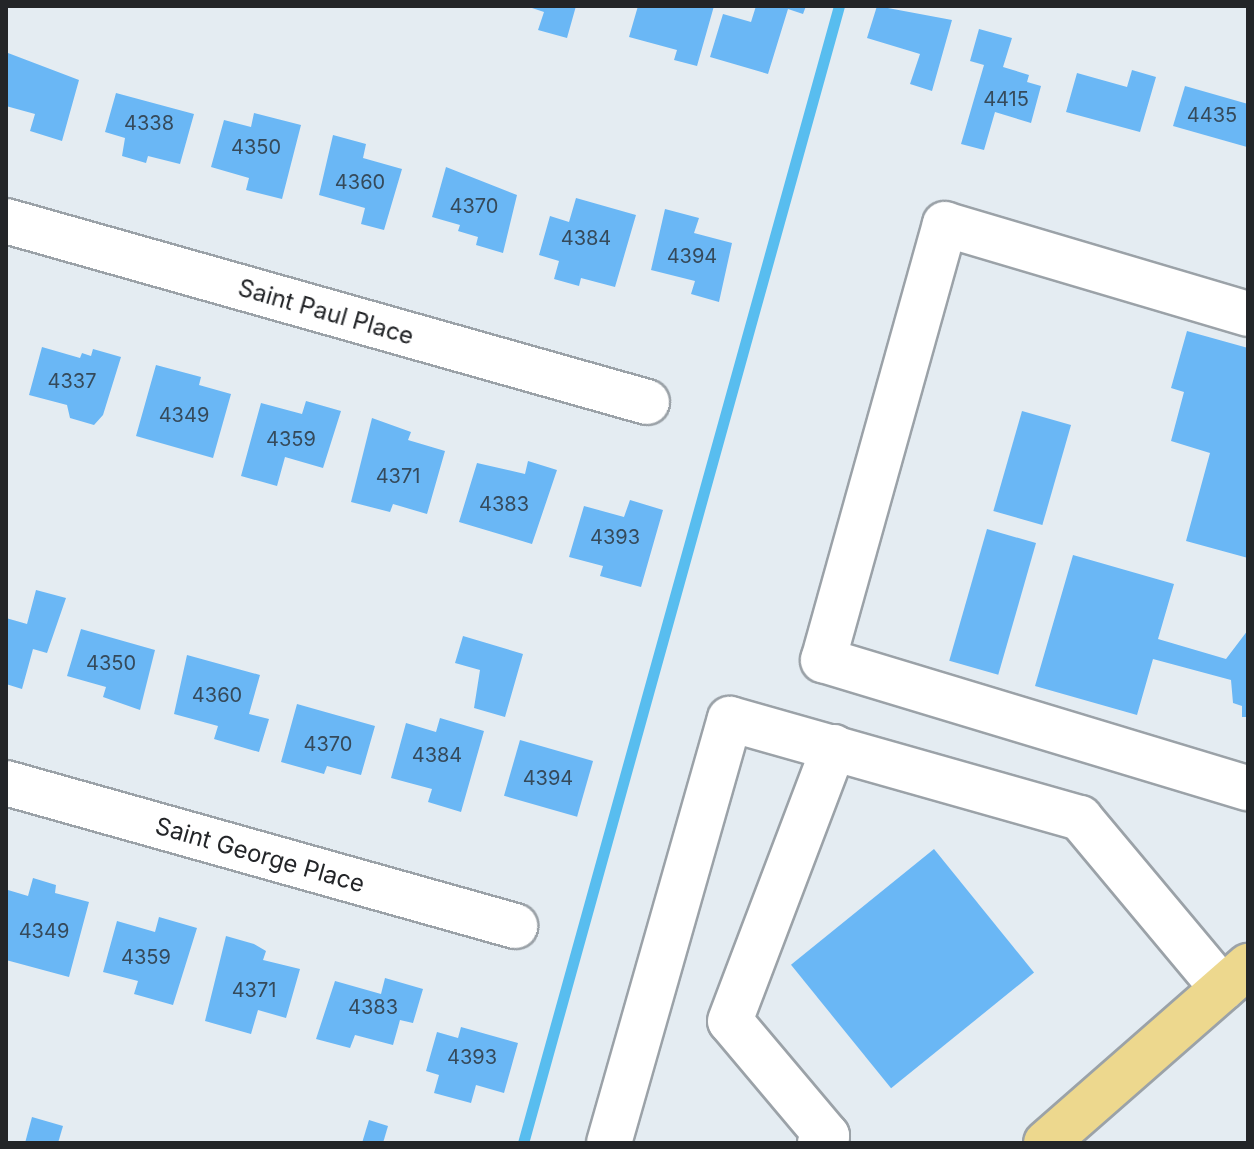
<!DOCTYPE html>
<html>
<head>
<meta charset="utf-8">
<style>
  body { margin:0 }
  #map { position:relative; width:1254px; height:1149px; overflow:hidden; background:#e4ecf2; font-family:Inter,sans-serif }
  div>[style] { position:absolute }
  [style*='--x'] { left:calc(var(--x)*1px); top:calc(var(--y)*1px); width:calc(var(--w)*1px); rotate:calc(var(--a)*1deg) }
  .stream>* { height:11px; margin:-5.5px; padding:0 5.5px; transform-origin:5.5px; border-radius:5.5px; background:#58bdef }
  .building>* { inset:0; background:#6ab7f5; transform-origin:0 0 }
  .roads { filter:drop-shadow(2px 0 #9ba2a8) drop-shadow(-2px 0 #9ba2a8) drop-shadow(0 2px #9ba2a8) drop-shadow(0 -2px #9ba2a8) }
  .minor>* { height:44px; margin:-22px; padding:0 22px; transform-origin:22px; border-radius:22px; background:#fff }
  .major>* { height:44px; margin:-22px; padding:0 22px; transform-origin:22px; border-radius:22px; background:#edd88e }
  span { translate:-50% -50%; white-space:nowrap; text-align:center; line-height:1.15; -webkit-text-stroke:6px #fff; paint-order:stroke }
  .number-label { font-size:20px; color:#354a5b }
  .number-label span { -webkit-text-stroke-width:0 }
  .street-label { font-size:24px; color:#232528 }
  .frame { position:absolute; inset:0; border:8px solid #232528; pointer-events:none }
</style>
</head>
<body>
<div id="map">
  <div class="stream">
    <i style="--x:523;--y:1143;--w:1180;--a:-74.47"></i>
  </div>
  <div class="building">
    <i style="clip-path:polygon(526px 6px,576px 6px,567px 38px,538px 30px,544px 12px)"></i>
    <i style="clip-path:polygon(638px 6px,714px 6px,697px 66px,674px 60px,677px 50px,629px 37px)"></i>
    <i style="clip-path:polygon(756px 6px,806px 6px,803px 14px,788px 9px,768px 74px,710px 57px,723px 14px,751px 22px)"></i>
    <i style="clip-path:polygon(877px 6px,952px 20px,932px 91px,910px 84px,920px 54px,867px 38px)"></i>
    <i style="clip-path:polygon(979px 29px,1012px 38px,1003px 67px,1029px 75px,1027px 82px,1041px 86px,1031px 123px,995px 112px,984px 150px,961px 144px,984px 65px,970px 61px)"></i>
    <i style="clip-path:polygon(8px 53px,79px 80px,62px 141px,30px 131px,35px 114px,6px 106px)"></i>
    <i style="clip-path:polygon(1132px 70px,1156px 77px,1140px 132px,1066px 112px,1077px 73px,1127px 87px)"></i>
    <i style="clip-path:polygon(1185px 86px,1248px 104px,1247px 147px,1173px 126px)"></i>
    <i style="clip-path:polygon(116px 93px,194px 114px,180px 164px,148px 156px,146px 163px,122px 156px,125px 138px,105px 132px)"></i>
    <i style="clip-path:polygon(254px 113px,301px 125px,282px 199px,246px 190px,249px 178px,211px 167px,224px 120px,251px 127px)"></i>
    <i style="clip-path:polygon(333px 135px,366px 144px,363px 158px,402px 169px,384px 230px,361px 224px,365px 208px,319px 195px)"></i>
    <i style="clip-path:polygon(446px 167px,517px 195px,503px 253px,476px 245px,478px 237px,458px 231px,460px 225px,432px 217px)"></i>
    <i style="clip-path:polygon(576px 198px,636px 215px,615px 287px,581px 278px,579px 286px,554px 279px,559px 261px,539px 255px,550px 216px,569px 222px)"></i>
    <i style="clip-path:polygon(665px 209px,699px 218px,694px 233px,732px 243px,719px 302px,691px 294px,695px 281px,651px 270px)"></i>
    <i style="clip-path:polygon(1187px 331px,1248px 348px,1248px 558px,1186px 541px,1210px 453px,1171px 441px,1184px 392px,1171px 388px)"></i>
    <i style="clip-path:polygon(42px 347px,80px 358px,82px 353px,91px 356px,93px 349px,121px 357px,103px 415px,94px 425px,70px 418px,67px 405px,29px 395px)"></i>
    <i style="clip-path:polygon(156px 365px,201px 377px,199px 385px,231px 394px,213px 458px,136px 436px)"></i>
    <i style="clip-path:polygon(306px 401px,341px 411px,323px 468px,285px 457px,277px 486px,241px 476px,261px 403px,302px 414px)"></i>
    <i style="left:1022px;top:411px;width:51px;height:104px;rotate:16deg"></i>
    <i style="clip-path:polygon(372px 418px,411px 432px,408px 440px,445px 451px,427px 514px,393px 504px,390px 512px,351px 502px)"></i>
    <i style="clip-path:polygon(528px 461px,557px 470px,532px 544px,459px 522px,477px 463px,525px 474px)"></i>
    <i style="clip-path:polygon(630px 500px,663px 510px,641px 587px,600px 576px,603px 566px,569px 557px,584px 506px,624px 517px)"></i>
    <i style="left:987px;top:529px;width:51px;height:137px;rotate:16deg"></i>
    <i style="clip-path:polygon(1073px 555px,1174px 584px,1158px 639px,1226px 659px,1248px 630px,1248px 717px,1242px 717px,1242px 706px,1233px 703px,1231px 680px,1153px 659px,1137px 715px,1035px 686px)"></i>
    <i style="clip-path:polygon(36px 590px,66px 598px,47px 653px,33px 649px,22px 689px,6px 684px,6px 618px,27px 624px)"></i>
    <i style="clip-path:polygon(81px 629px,155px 650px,140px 710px,103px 697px,106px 687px,67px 676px)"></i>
    <i style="clip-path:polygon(463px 636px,523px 654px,505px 717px,474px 708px,480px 670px,455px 663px)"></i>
    <i style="clip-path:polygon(187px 655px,260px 675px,249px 714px,269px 719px,259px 752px,214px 739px,218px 726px,174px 714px)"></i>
    <i style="clip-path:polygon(297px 704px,375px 726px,361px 775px,327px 766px,324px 774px,281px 762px)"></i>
    <i style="clip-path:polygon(440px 718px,484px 731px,461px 812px,428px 802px,432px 789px,391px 778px,406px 723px,436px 732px)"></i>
    <i style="left:520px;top:740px;width:76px;height:58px;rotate:16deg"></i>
    <i style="left:934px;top:849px;width:159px;height:184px;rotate:51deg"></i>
    <i style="clip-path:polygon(33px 878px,56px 885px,55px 893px,89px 902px,69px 977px,6px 960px,8px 890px,28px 896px)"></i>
    <i style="clip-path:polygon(159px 917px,197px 928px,173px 1005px,134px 994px,138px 981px,103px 972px,117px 921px,155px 932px)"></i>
    <i style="clip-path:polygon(226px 936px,254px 944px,266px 951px,263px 960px,300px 969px,286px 1018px,258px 1010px,251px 1034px,205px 1021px)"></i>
    <i style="clip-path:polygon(385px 978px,423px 989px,413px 1023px,400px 1020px,393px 1045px,355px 1035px,350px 1048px,316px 1039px,335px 981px,381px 994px)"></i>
    <i style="clip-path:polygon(461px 1027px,518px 1043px,504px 1093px,476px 1085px,471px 1103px,434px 1093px,439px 1075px,426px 1071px,437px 1032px,458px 1038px)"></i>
    <i style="clip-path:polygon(32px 1117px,63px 1126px,58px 1143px,25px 1143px)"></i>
    <i style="clip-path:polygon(369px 1120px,388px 1126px,383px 1143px,362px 1143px)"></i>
  </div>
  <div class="roads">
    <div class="minor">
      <i style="--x:6;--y:221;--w:666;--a:15.77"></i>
      <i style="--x:1248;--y:314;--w:316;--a:-163.5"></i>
      <i style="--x:945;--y:224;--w:453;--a:105.6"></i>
      <i style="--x:823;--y:660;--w:444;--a:16.8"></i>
      <i style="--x:6;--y:783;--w:529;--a:15.69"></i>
      <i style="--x:609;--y:1143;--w:441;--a:-74.1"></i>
      <i style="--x:730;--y:719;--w:364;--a:15.8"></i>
      <i style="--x:1080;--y:818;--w:222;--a:50.1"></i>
      <i style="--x:820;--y:1143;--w:10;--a:-45"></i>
      <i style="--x:827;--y:1136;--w:150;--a:-130.1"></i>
      <i style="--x:730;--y:1021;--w:293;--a:-69.2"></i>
    </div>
    <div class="major">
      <i style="--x:1046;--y:1143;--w:269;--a:-41.2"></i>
    </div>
  </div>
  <div class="number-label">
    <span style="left:1006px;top:99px">4415</span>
    <span style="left:1212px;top:115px">4435</span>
    <span style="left:149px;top:123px">4338</span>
    <span style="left:256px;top:147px">4350</span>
    <span style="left:360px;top:182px">4360</span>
    <span style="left:474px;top:206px">4370</span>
    <span style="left:586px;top:238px">4384</span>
    <span style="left:692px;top:256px">4394</span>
    <span style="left:72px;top:381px">4337</span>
    <span style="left:184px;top:415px">4349</span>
    <span style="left:291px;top:439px">4359</span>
    <span style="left:398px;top:476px">4371</span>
    <span style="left:504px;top:504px">4383</span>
    <span style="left:615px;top:537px">4393</span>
    <span style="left:111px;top:663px">4350</span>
    <span style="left:217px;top:695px">4360</span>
    <span style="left:328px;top:744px">4370</span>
    <span style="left:437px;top:755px">4384</span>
    <span style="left:548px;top:778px">4394</span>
    <span style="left:44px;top:931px">4349</span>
    <span style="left:146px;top:957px">4359</span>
    <span style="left:254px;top:990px">4371</span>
    <span style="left:373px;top:1007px">4383</span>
    <span style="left:472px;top:1057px">4393</span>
  </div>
  <div class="street-label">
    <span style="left:326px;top:312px;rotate:16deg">Saint Paul Place</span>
    <span style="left:260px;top:855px;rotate:16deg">Saint George Place</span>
  </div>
  <div class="frame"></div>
</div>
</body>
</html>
